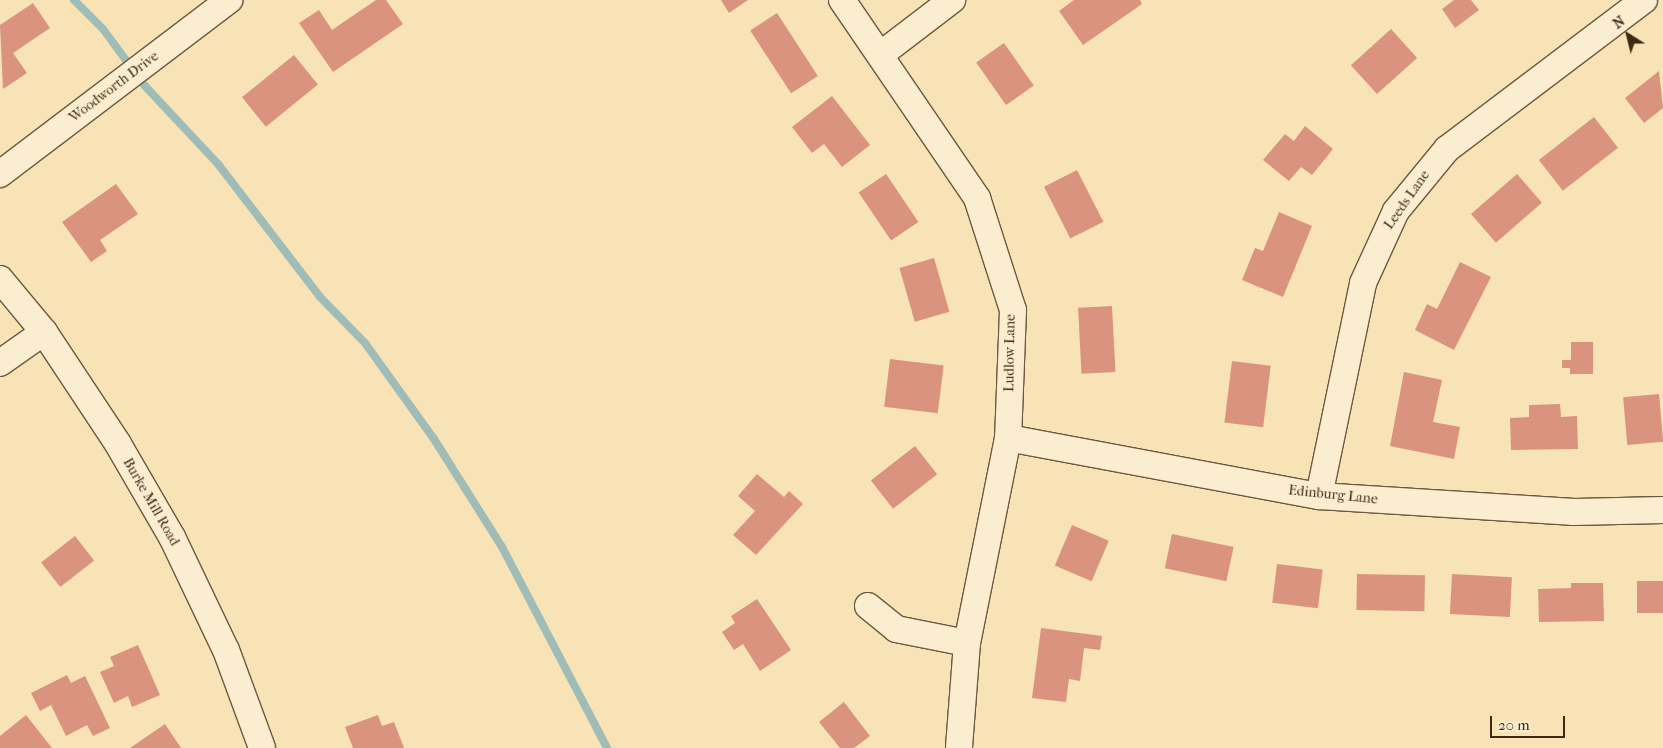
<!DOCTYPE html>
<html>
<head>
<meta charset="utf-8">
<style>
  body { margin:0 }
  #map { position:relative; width:1663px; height:748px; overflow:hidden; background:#f8e3b7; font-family:"IM FELL French Canon",serif }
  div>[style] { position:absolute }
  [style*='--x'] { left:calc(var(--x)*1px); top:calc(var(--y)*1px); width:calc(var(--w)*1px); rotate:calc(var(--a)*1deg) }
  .stream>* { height:8px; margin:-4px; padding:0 4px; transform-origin:4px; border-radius:4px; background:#9fbdb6 }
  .building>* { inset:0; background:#da937f; transform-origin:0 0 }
  .roads { filter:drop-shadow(1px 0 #6d583d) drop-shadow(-1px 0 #6d583d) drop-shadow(0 1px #6d583d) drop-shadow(0 -1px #6d583d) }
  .minor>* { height:26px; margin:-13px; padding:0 13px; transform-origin:13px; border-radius:13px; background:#faedd0 }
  span { translate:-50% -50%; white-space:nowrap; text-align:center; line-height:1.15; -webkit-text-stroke:4px #faedd0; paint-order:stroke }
  .street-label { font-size:14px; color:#3f2914 }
  .north { position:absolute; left:1603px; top:10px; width:50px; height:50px; -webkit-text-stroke:4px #faedd0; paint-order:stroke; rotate:324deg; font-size:14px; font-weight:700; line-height:20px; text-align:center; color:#3f2914 }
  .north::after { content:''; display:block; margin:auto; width:18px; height:22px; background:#3f2914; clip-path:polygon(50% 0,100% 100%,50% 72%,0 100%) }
  .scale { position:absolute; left:1490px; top:716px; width:75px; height:22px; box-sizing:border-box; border:2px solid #3f2914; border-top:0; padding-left:6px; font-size:15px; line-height:18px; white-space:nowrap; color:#3f2914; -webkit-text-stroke:4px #faedd0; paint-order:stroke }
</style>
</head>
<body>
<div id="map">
  <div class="stream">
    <i style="--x:74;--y:0;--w:41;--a:45"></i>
    <i style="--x:103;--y:29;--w:71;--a:53.6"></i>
    <i style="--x:145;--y:86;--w:107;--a:46.9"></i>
    <i style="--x:218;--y:164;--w:168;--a:52.5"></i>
    <i style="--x:320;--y:297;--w:64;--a:45.6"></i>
    <i style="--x:365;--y:343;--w:118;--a:54.3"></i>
    <i style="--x:434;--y:439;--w:128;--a:57.8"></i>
    <i style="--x:502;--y:547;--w:227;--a:62.4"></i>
  </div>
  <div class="building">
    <i style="clip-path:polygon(376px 0,386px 0,403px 24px,333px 72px,299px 23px,319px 10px,332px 30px)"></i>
    <i style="clip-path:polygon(721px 0,748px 0,729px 13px)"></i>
    <i style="clip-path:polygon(1074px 0,1140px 0,1142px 4px,1083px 45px,1059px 11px)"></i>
    <i style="clip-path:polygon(1454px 0,1471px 0,1479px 10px,1455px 28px,1442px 9px)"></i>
    <i style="clip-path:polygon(33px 3px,50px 28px,13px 53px,27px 73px,3px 89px,0 25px)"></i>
    <i style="left:777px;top:13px;width:75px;height:32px;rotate:57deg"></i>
    <i style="left:1391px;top:29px;width:39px;height:54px;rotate:48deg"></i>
    <i style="left:1004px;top:43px;width:52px;height:34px;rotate:55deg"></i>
    <i style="left:294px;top:55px;width:38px;height:67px;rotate:51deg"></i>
    <i style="clip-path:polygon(1659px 71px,1663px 108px,1644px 123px,1625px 98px)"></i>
    <i style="clip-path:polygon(832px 96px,870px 145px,842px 167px,824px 144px,812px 153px,792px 127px)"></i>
    <i style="left:1594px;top:117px;width:39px;height:70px;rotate:52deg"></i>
    <i style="clip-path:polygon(1305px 126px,1333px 149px,1312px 175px,1301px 167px,1289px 181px,1263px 160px,1285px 134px,1294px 141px)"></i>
    <i style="left:1077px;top:170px;width:58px;height:37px;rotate:63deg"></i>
    <i style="left:886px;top:174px;width:58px;height:33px;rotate:56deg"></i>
    <i style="left:1517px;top:174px;width:38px;height:61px;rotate:49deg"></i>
    <i style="clip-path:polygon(116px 184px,138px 214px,100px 240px,107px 251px,91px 262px,62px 222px)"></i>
    <i style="clip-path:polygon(1279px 212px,1312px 226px,1283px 297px,1242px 280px,1255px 248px,1263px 251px)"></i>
    <i style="left:934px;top:258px;width:56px;height:36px;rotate:74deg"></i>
    <i style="clip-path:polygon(1460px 262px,1491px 277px,1454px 350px,1415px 330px,1427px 304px,1437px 309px)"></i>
    <i style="left:1112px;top:306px;width:66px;height:34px;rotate:87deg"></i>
    <i style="clip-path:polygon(1571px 342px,1593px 342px,1593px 374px,1570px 374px,1570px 368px,1562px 368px,1562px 360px,1571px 360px)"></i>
    <i style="left:890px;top:359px;width:54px;height:48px;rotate:7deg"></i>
    <i style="left:1232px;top:361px;width:39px;height:62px;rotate:7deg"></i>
    <i style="clip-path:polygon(1404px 372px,1442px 380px,1433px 422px,1460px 427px,1454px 459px,1390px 446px)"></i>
    <i style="left:1659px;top:394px;width:48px;height:36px;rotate:85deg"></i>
    <i style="clip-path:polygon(1560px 404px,1561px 417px,1577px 416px,1578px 449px,1511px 450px,1510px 418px,1529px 417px,1529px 405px)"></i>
    <i style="left:915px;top:446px;width:36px;height:56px;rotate:52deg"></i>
    <i style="clip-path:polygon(757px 474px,784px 497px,789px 491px,803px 504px,756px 555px,733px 535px,755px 511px,738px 496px)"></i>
    <i style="left:1072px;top:525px;width:40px;height:44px;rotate:23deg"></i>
    <i style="left:1172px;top:534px;width:63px;height:35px;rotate:12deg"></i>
    <i style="left:75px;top:536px;width:31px;height:43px;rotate:52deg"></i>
    <i style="left:1277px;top:564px;width:46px;height:39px;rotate:7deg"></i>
    <i style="left:1357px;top:574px;width:68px;height:36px;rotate:1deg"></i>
    <i style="left:1452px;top:574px;width:60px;height:40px;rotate:3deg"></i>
    <i style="left:1637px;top:581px;width:26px;height:32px"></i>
    <i style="clip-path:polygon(1571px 583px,1603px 583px,1604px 621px,1539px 622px,1538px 589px,1571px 588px)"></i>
    <i style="clip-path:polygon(757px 599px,791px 650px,760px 671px,743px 644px,734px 650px,722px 632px,735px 623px,731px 616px)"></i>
    <i style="clip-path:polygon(1041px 628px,1102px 636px,1100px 650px,1084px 648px,1080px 681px,1069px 679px,1066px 702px,1032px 698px)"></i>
    <i style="clip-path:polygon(138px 645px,160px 695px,132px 707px,128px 696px,114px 703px,100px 672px,114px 666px,110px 657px)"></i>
    <i style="clip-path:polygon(67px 675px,71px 683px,85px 676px,110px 728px,93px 736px,87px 725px,66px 736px,51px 705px,40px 711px,31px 693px)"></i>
    <i style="clip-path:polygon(844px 702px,870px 736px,854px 748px,840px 748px,819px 722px)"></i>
    <i style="clip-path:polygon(26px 715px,52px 748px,0 748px,0 736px)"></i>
    <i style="clip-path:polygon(378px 715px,382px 726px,394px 722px,404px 748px,353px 748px,345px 727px)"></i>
    <i style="clip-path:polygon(165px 724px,181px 748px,130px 748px)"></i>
  </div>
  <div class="roads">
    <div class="minor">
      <i style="--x:842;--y:0;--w:240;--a:55.7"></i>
      <i style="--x:977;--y:198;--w:118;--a:72.2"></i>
      <i style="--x:1013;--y:310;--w:128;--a:92.2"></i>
      <i style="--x:1008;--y:438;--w:209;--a:101.3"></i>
      <i style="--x:967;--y:643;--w:105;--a:94.4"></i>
      <i style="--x:880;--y:55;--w:91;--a:-37.4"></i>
      <i style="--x:0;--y:174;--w:288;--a:-37.2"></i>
      <i style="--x:0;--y:279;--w:69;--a:50.3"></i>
      <i style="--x:44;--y:332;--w:134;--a:56.5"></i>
      <i style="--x:118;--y:444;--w:108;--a:59.9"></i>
      <i style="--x:172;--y:537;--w:125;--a:64.5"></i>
      <i style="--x:226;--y:650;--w:104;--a:69.8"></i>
      <i style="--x:0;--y:363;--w:54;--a:-35.2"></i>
      <i style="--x:1008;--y:438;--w:316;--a:10.6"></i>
      <i style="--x:1319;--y:496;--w:256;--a:3.6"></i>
      <i style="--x:1574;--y:512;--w:89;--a:-1.3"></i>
      <i style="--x:1319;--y:496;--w:217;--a:-78.3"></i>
      <i style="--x:1363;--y:283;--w:79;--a:-65.4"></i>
      <i style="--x:1396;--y:211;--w:80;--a:-50.6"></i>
      <i style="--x:1447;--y:149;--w:247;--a:-37.1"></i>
      <i style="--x:868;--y:606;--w:36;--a:39"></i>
      <i style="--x:896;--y:629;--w:72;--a:11.2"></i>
    </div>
  </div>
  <div class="street-label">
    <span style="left:114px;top:87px;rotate:-37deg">Woodworth Drive</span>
    <span style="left:1407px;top:200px;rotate:-55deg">Leeds Lane</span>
    <span style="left:1010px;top:353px;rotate:-89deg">Ludlow Lane</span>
    <span style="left:1333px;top:495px;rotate:6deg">Edinburg Lane</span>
    <span style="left:151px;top:502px;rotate:60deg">Burke Mill Road</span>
  </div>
  <div class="north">N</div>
  <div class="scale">20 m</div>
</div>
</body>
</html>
